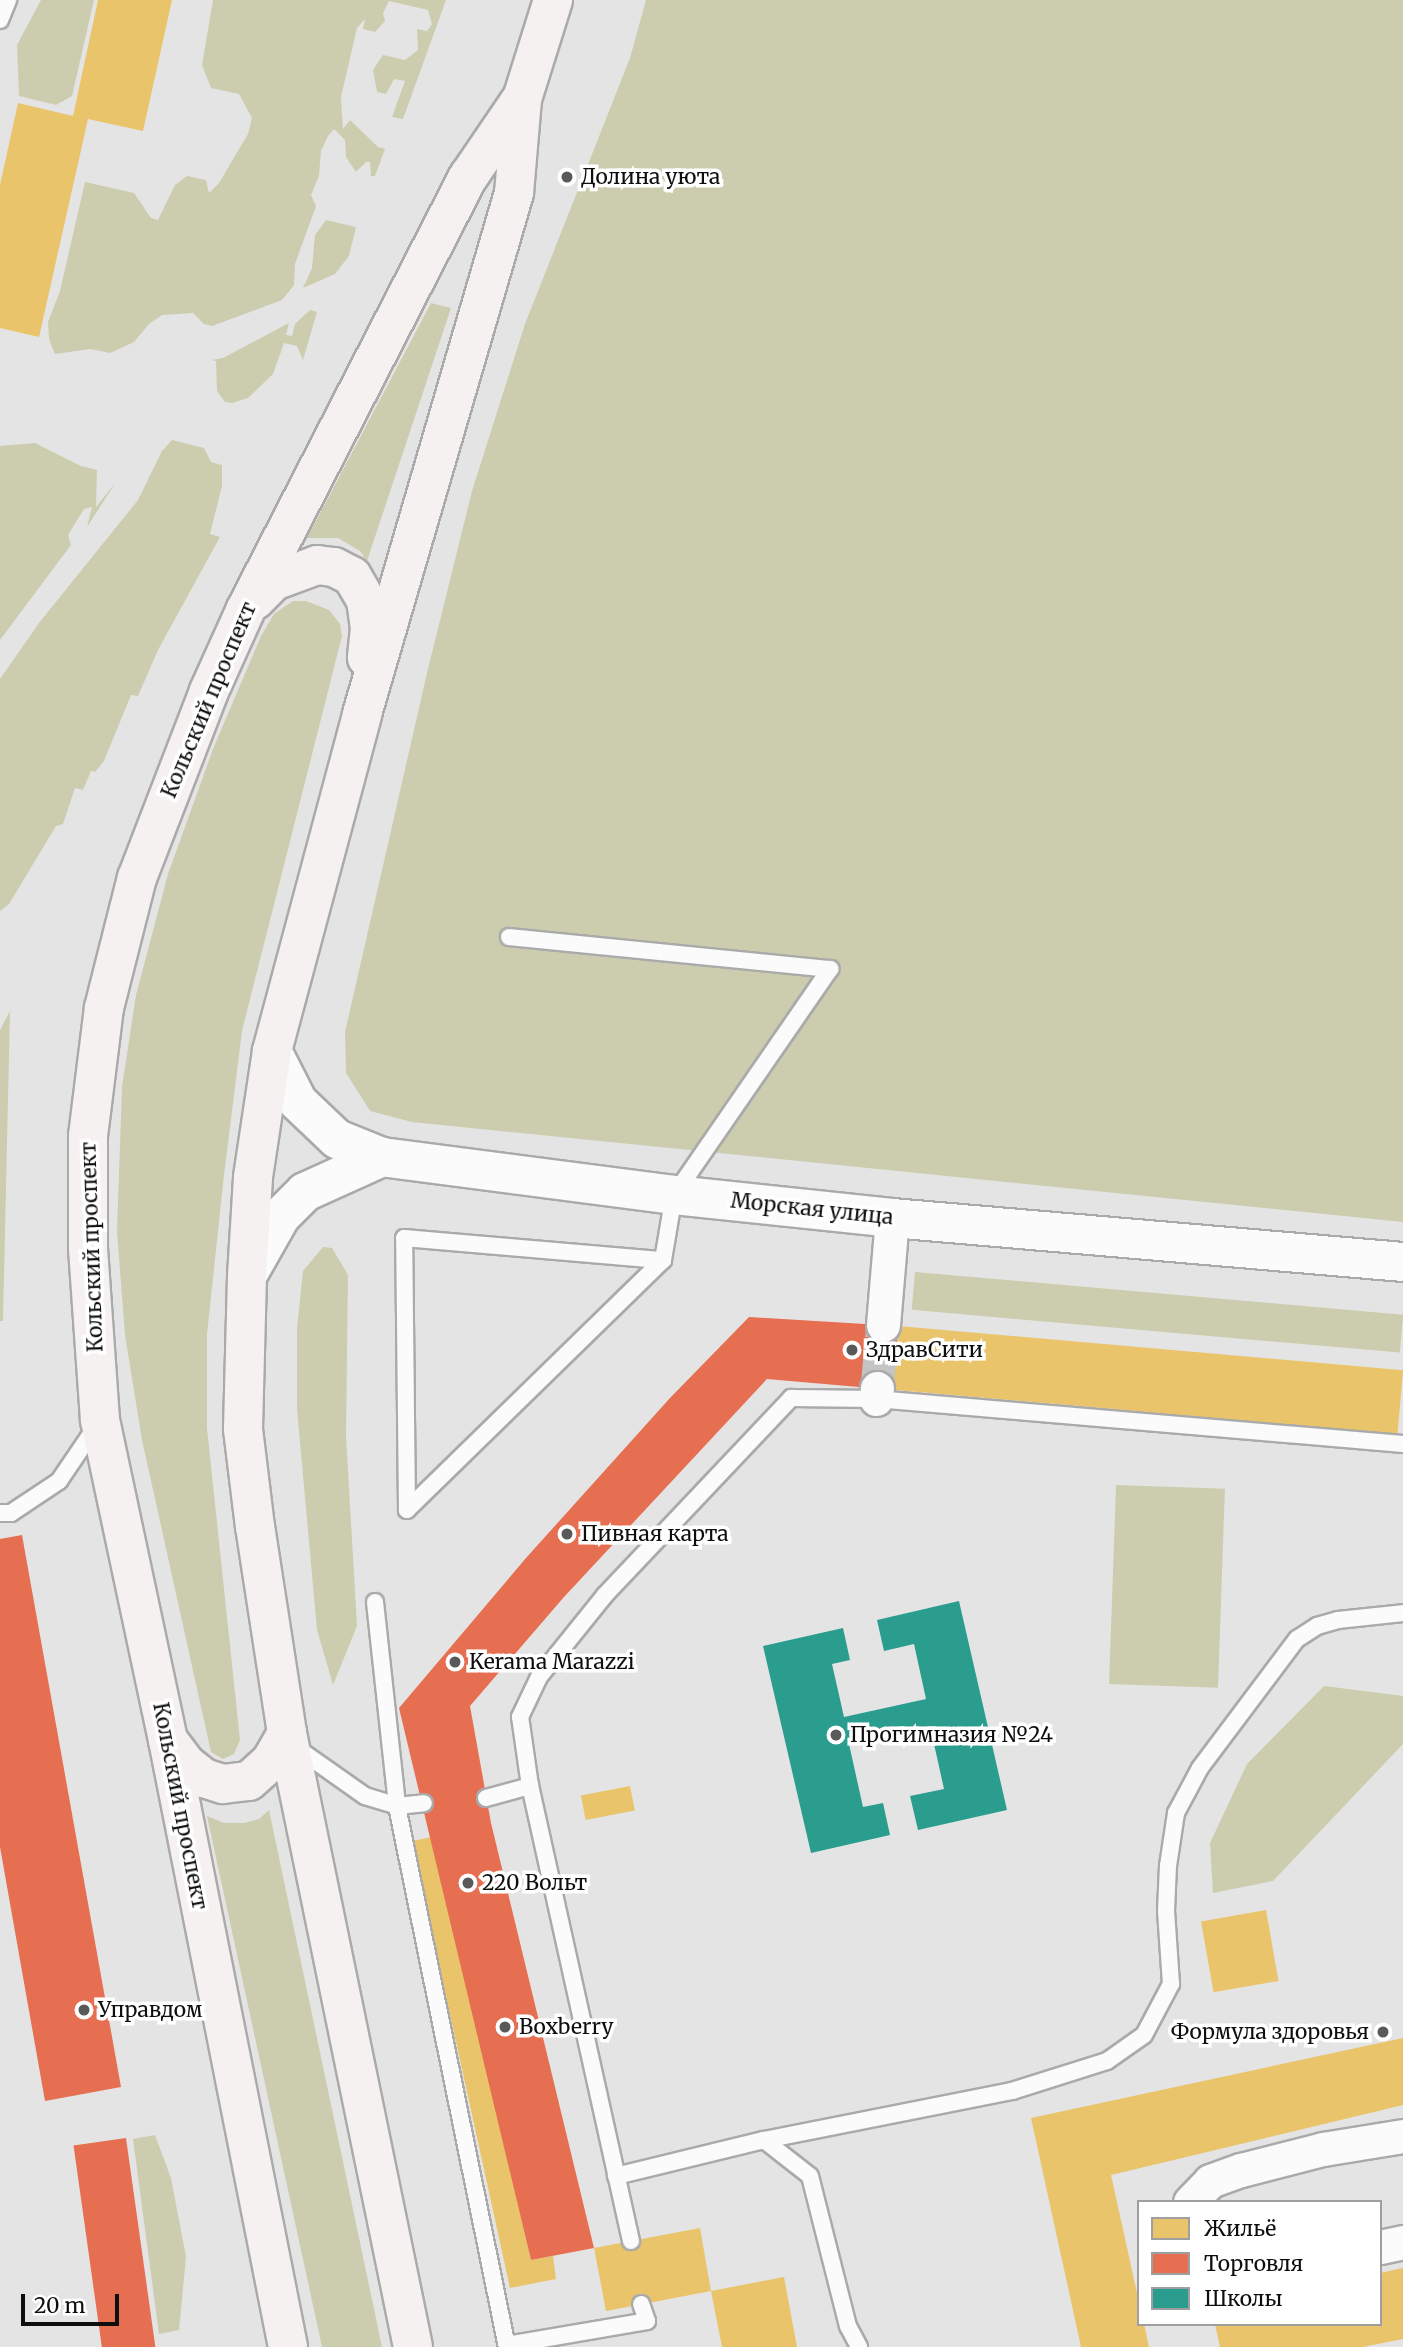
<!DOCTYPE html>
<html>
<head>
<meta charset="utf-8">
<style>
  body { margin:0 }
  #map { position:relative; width:1403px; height:2347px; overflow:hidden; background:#e4e4e4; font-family:Merriweather,serif }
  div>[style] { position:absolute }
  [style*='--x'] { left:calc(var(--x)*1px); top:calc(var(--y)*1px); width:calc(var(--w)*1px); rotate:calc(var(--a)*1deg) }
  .green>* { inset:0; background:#cccdae; transform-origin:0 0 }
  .homes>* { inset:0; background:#e9c46a; transform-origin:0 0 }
  .shops>* { inset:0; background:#e76f51; transform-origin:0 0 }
  .schools>* { inset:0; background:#2a9d8f }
  .street-tunnel>* { height:33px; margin-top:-16.5px; transform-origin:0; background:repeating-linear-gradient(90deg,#c4c4c4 0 33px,transparent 0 50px) }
  .roads { filter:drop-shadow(2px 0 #aaa) drop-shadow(-2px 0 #aaa) drop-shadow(0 2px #aaa) drop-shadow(0 -2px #aaa) }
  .lane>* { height:16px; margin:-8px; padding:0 8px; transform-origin:8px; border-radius:8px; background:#fbfbfb }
  .street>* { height:33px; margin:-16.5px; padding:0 16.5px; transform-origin:16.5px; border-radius:16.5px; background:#fbfbfb }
  .secondary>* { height:38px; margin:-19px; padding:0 19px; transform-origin:19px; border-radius:19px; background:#fbfbfb }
  .primary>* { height:38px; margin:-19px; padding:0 19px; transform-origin:19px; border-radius:19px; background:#f5f1f1 }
  .dots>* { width:19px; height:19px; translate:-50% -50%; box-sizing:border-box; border:4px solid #fff; border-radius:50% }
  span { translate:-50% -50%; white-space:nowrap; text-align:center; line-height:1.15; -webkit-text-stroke:7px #fff; paint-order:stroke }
  .poi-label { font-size:21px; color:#0e0e0e }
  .left { translate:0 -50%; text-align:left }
  .right { translate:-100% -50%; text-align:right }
  .street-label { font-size:21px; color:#0e0e0e }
  .legend { position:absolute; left:1137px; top:2200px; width:245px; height:126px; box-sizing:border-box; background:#fff; border:2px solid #9f9f9f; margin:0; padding:9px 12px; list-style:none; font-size:21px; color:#0e0e0e }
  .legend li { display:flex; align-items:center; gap:14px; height:35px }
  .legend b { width:35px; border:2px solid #9f9f9f }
  .scale { position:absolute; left:21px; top:2294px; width:98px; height:32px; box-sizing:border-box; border:4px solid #0e0e0e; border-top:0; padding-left:9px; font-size:21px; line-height:24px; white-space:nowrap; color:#0e0e0e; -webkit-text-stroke:5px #fff; paint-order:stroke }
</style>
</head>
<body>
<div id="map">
  <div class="green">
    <i style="clip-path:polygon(41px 0,94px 0,72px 96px,56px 105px,19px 96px,17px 45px)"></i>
    <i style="clip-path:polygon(213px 0,446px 0,403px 119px,392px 117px,405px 81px,394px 79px,386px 94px,377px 92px,373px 70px,383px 55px,405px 60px,418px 50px,417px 29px,427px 31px,432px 24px,428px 10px,389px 1px,383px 13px,385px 21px,375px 32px,363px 29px,365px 19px,357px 28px,341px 97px,343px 129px,350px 120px,378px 147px,385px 149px,375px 176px,371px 176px,370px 162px,366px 162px,356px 172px,346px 157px,345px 140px,334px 129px,328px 136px,321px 151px,319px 176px,311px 195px,316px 206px,295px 264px,294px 285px,282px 300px,212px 326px,204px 324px,193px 313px,162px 315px,149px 324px,134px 342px,110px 353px,90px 349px,55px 354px,49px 339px,48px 322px,60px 291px,85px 182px,134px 193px,151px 218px,158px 220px,175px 185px,187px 176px,206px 180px,209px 193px,219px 183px,248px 134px,252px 118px,239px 94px,211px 88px,202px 65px)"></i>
    <i style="clip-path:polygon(646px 0,1403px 0,1403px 1222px,412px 1122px,370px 1111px,346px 1073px,345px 1032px,427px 673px,472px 491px,525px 324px,630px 58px)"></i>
    <i style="clip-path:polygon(326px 220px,356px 227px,349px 256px,335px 274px,303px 288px,312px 268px,315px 235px)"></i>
    <i style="clip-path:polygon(431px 303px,451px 308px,367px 561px,360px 551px,338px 538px,307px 538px)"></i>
    <i style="clip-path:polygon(310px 310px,317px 312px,303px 360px,297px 346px,284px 343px,273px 374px,248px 398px,232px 403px,225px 402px,217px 391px,216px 361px,212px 360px,223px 358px,289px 323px,286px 335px,292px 336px,295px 324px)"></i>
    <i style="clip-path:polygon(172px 440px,204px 448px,211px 462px,222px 465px,222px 486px,210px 534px,220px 537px,158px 650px,138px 696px,131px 695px,104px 761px,95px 772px,91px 771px,83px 790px,75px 788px,63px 824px,56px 826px,9px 904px,0 911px,0 679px,39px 623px,138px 500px,162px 451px)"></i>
    <i style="clip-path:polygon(35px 443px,81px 466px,97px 470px,96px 507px,116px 482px,87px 527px,92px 507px,84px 509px,68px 535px,71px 545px,0 640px,0 446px)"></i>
    <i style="clip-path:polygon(293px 601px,306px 601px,329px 610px,340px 624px,342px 636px,242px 1031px,224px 1175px,207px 1334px,207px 1428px,240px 1740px,234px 1754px,223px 1759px,211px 1752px,142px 1440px,125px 1335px,117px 1232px,122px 1087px,136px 995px,168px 874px,213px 749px,261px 636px,274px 614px)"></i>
    <i style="clip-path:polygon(10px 1011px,3px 1321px,0 1321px,0 1030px)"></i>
    <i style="clip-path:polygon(323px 1247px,332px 1248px,348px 1275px,346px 1436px,357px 1626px,333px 1685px,317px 1630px,297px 1409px,297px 1328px,303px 1271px)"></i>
    <i style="left:915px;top:1272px;width:490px;height:38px;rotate:5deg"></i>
    <i style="left:1116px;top:1485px;width:109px;height:199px;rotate:2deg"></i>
    <i style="clip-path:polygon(1324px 1686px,1403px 1696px,1403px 1744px,1273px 1881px,1213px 1893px,1210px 1843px,1247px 1764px)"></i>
    <i style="clip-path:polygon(269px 1810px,382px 2347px,322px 2347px,207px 1816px,224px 1823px,244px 1823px,259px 1819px)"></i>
    <i style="clip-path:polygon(155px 2135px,171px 2178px,186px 2257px,179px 2330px,159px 2334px,133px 2139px)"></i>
  </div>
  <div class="homes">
    <i style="clip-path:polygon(98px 0,172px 0,143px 131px,88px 119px,39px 337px,0 328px,0 185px,18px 103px,73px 116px)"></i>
    <i style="left:898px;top:1326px;width:507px;height:64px;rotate:5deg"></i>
    <i style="left:630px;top:1786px;width:25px;height:50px;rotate:79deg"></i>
    <i style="clip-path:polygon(432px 1837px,531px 2260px,553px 2256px,556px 2279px,510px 2288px,412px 1841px)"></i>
    <i style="left:1266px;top:1910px;width:72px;height:66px;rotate:80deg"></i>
    <i style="clip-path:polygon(1403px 2038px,1403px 2105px,1111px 2175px,1139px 2302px,1139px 2324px,1144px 2324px,1149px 2347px,1081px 2347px,1031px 2118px)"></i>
    <i style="clip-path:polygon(700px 2228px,711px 2291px,784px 2277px,797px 2347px,722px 2347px,711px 2291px,606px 2311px,594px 2248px)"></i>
    <i style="clip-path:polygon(1403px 2268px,1403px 2339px,1363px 2347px,1220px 2347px,1215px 2324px,1380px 2324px,1380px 2273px)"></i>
  </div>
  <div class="shops">
    <i style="clip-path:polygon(749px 1317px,898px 1326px,893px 1390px,767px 1379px,564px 1597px,470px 1706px,491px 1823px,594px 2248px,531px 2260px,399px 1708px,526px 1558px,670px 1398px)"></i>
    <i style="clip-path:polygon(22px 1535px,121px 2087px,45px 2101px,0 1847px,0 1539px)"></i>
    <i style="left:126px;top:2138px;width:211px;height:53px;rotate:82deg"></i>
  </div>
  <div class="schools">
    <i style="clip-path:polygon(959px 1601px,1007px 1810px,918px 1830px,910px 1796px,944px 1789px,930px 1726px,849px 1744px,863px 1807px,883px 1803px,890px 1835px,811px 1853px,763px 1646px,843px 1628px,850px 1660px,832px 1664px,844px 1717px,926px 1699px,914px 1644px,884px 1651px,877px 1620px)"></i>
  </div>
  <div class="street-tunnel">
    <i style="--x:877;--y:1388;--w:63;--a:-84.6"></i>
  </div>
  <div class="roads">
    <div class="lane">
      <i style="--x:0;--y:20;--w:22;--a:-68"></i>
      <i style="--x:509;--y:937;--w:323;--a:5.7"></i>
      <i style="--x:830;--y:969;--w:275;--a:124.6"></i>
      <i style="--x:674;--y:1195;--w:66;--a:99.6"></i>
      <i style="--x:663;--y:1260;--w:358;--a:135.7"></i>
      <i style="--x:407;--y:1510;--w:272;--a:-90.6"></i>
      <i style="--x:404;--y:1238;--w:260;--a:4.9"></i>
      <i style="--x:0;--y:1513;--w:11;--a:0"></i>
      <i style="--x:11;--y:1513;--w:58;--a:-33.7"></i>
      <i style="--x:59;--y:1481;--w:68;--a:-55.8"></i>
      <i style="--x:375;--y:1602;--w:205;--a:83.8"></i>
      <i style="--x:397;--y:1806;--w:552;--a:78.51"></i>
      <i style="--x:294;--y:1746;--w:87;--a:35.2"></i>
      <i style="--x:365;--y:1796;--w:34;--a:17"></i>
      <i style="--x:397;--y:1806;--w:27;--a:-6"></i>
      <i style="--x:486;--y:1798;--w:46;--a:-15.3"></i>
      <i style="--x:764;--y:2140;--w:58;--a:38"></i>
      <i style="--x:810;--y:2176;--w:155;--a:75.8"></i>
      <i style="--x:848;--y:2326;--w:24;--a:62"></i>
      <i style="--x:616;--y:2176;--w:152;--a:-13.7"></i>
      <i style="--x:764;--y:2140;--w:253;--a:-11.2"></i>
      <i style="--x:1012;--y:2091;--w:100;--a:-17.5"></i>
      <i style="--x:1107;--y:2061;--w:45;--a:-35.1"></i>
      <i style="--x:1144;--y:2035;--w:58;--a:-62.1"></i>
      <i style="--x:1171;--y:1984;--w:73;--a:-93.9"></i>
      <i style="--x:1166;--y:1911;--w:45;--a:-87.5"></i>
      <i style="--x:1168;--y:1866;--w:54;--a:-81.4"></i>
      <i style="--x:1176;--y:1813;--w:51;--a:-61.9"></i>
      <i style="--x:1200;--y:1768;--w:161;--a:-53.1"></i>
      <i style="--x:1297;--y:1639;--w:24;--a:-33"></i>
      <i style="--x:1317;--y:1626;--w:22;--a:-16"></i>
      <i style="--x:1338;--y:1620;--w:65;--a:-6.1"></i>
      <i style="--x:631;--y:2241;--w:466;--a:-102.5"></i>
      <i style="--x:530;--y:1786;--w:70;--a:-98.2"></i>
      <i style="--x:520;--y:1717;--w:44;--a:-64.6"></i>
      <i style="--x:539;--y:1677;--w:105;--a:-51.2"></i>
      <i style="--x:605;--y:1595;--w:271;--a:-46.6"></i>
      <i style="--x:791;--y:1398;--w:85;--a:0.7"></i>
      <i style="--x:876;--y:1399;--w:529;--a:4.88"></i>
      <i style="--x:507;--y:2345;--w:142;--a:-9.7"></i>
      <i style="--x:647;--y:2321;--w:18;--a:-109"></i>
    </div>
    <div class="street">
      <i style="--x:883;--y:1325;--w:107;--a:-85.2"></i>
      <i style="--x:876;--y:1399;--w:11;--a:-85"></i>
      <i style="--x:1190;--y:2202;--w:29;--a:-46"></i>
      <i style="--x:1210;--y:2181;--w:33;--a:-20"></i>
      <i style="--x:1241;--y:2170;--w:85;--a:-14.4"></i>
      <i style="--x:1323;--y:2149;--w:81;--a:-9.2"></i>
      <i style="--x:1380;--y:2247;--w:24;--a:-12"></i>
    </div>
    <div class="secondary">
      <i style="--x:272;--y:1051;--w:57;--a:63"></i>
      <i style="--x:298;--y:1102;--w:54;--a:43.5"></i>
      <i style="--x:337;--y:1139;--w:48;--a:21.8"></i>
      <i style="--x:382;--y:1157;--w:294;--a:7.4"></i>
      <i style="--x:674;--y:1195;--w:219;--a:6"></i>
      <i style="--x:892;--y:1218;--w:513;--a:4.92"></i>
      <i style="--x:247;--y:1276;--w:69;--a:-60.5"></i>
      <i style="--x:281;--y:1216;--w:34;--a:-45"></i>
      <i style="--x:305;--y:1192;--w:85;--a:-24.4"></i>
    </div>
    <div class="primary">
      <i style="--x:255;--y:600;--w:27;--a:-45"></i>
      <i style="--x:274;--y:581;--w:46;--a:-20.4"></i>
      <i style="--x:317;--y:565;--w:17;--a:7"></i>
      <i style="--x:334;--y:567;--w:20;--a:27"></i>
      <i style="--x:352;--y:576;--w:28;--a:60"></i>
      <i style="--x:366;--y:600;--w:28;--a:82"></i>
      <i style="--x:370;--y:628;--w:30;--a:96"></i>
      <i style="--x:168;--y:1740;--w:30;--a:53"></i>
      <i style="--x:186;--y:1764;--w:23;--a:38"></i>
      <i style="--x:204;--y:1778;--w:20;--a:18"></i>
      <i style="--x:223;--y:1784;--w:26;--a:-7"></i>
      <i style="--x:249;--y:1781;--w:30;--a:-42"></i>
      <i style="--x:271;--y:1761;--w:32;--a:-60"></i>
      <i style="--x:288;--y:2347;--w:619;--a:-101.18"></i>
      <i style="--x:168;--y:1740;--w:327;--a:-102"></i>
      <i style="--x:100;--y:1420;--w:171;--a:-94"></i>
      <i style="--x:88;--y:1249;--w:113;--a:-90"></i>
      <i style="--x:88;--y:1136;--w:129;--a:-82.9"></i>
      <i style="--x:104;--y:1008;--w:134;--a:-75.8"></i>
      <i style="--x:137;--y:878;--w:200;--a:-68.9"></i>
      <i style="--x:209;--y:691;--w:90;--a:-65.7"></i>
      <i style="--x:246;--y:609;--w:487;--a:-62.8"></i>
      <i style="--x:469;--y:176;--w:91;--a:-55.8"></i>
      <i style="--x:413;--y:2347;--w:627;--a:-101.6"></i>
      <i style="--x:287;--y:1733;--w:208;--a:-98.8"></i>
      <i style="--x:255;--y:1527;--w:99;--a:-97"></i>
      <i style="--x:243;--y:1429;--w:153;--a:-88.5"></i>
      <i style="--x:247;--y:1276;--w:99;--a:-86.5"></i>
      <i style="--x:253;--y:1177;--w:127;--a:-81.4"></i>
      <i style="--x:272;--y:1051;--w:349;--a:-75"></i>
      <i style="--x:362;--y:714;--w:543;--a:-73.74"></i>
      <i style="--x:514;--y:193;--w:94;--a:-85.1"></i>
      <i style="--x:522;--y:99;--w:104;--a:-72.6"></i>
    </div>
  </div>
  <div class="dots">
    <i style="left:567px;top:177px;background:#595959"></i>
    <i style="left:852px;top:1350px;background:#595959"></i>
    <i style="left:567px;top:1534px;background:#595959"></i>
    <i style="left:455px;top:1662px;background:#595959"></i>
    <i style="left:836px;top:1735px;background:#595959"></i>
    <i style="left:468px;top:1883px;background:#595959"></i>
    <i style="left:84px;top:2010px;background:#595959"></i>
    <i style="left:505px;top:2027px;background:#595959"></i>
    <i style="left:1383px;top:2032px;background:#595959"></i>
  </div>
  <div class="poi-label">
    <span class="left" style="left:581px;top:177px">Долина уюта</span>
    <span class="left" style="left:866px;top:1350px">ЗдравСити</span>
    <span class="left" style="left:581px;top:1534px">Пивная карта</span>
    <span class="left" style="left:469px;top:1662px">Kerama Marazzi</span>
    <span class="left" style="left:850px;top:1735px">Прогимназия №24</span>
    <span class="left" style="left:482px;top:1883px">220 Вольт</span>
    <span class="left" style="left:98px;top:2010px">Управдом</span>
    <span class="left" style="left:519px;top:2027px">Boxberry</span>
    <span class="right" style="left:1369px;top:2032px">Формула здоровья</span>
  </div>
  <div class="street-label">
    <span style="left:209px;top:700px;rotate:-67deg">Кольский проспект</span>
    <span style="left:812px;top:1209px;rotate:6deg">Морская улица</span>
    <span style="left:92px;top:1247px;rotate:-92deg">Кольский проспект</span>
    <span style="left:180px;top:1806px;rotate:79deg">Кольский проспект</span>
  </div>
  <ul class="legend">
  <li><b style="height:19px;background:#e9c46a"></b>Жильё</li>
  <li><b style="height:19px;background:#e76f51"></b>Торговля</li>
  <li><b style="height:19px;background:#2a9d8f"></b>Школы</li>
  </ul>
  <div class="scale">20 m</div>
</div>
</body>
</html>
